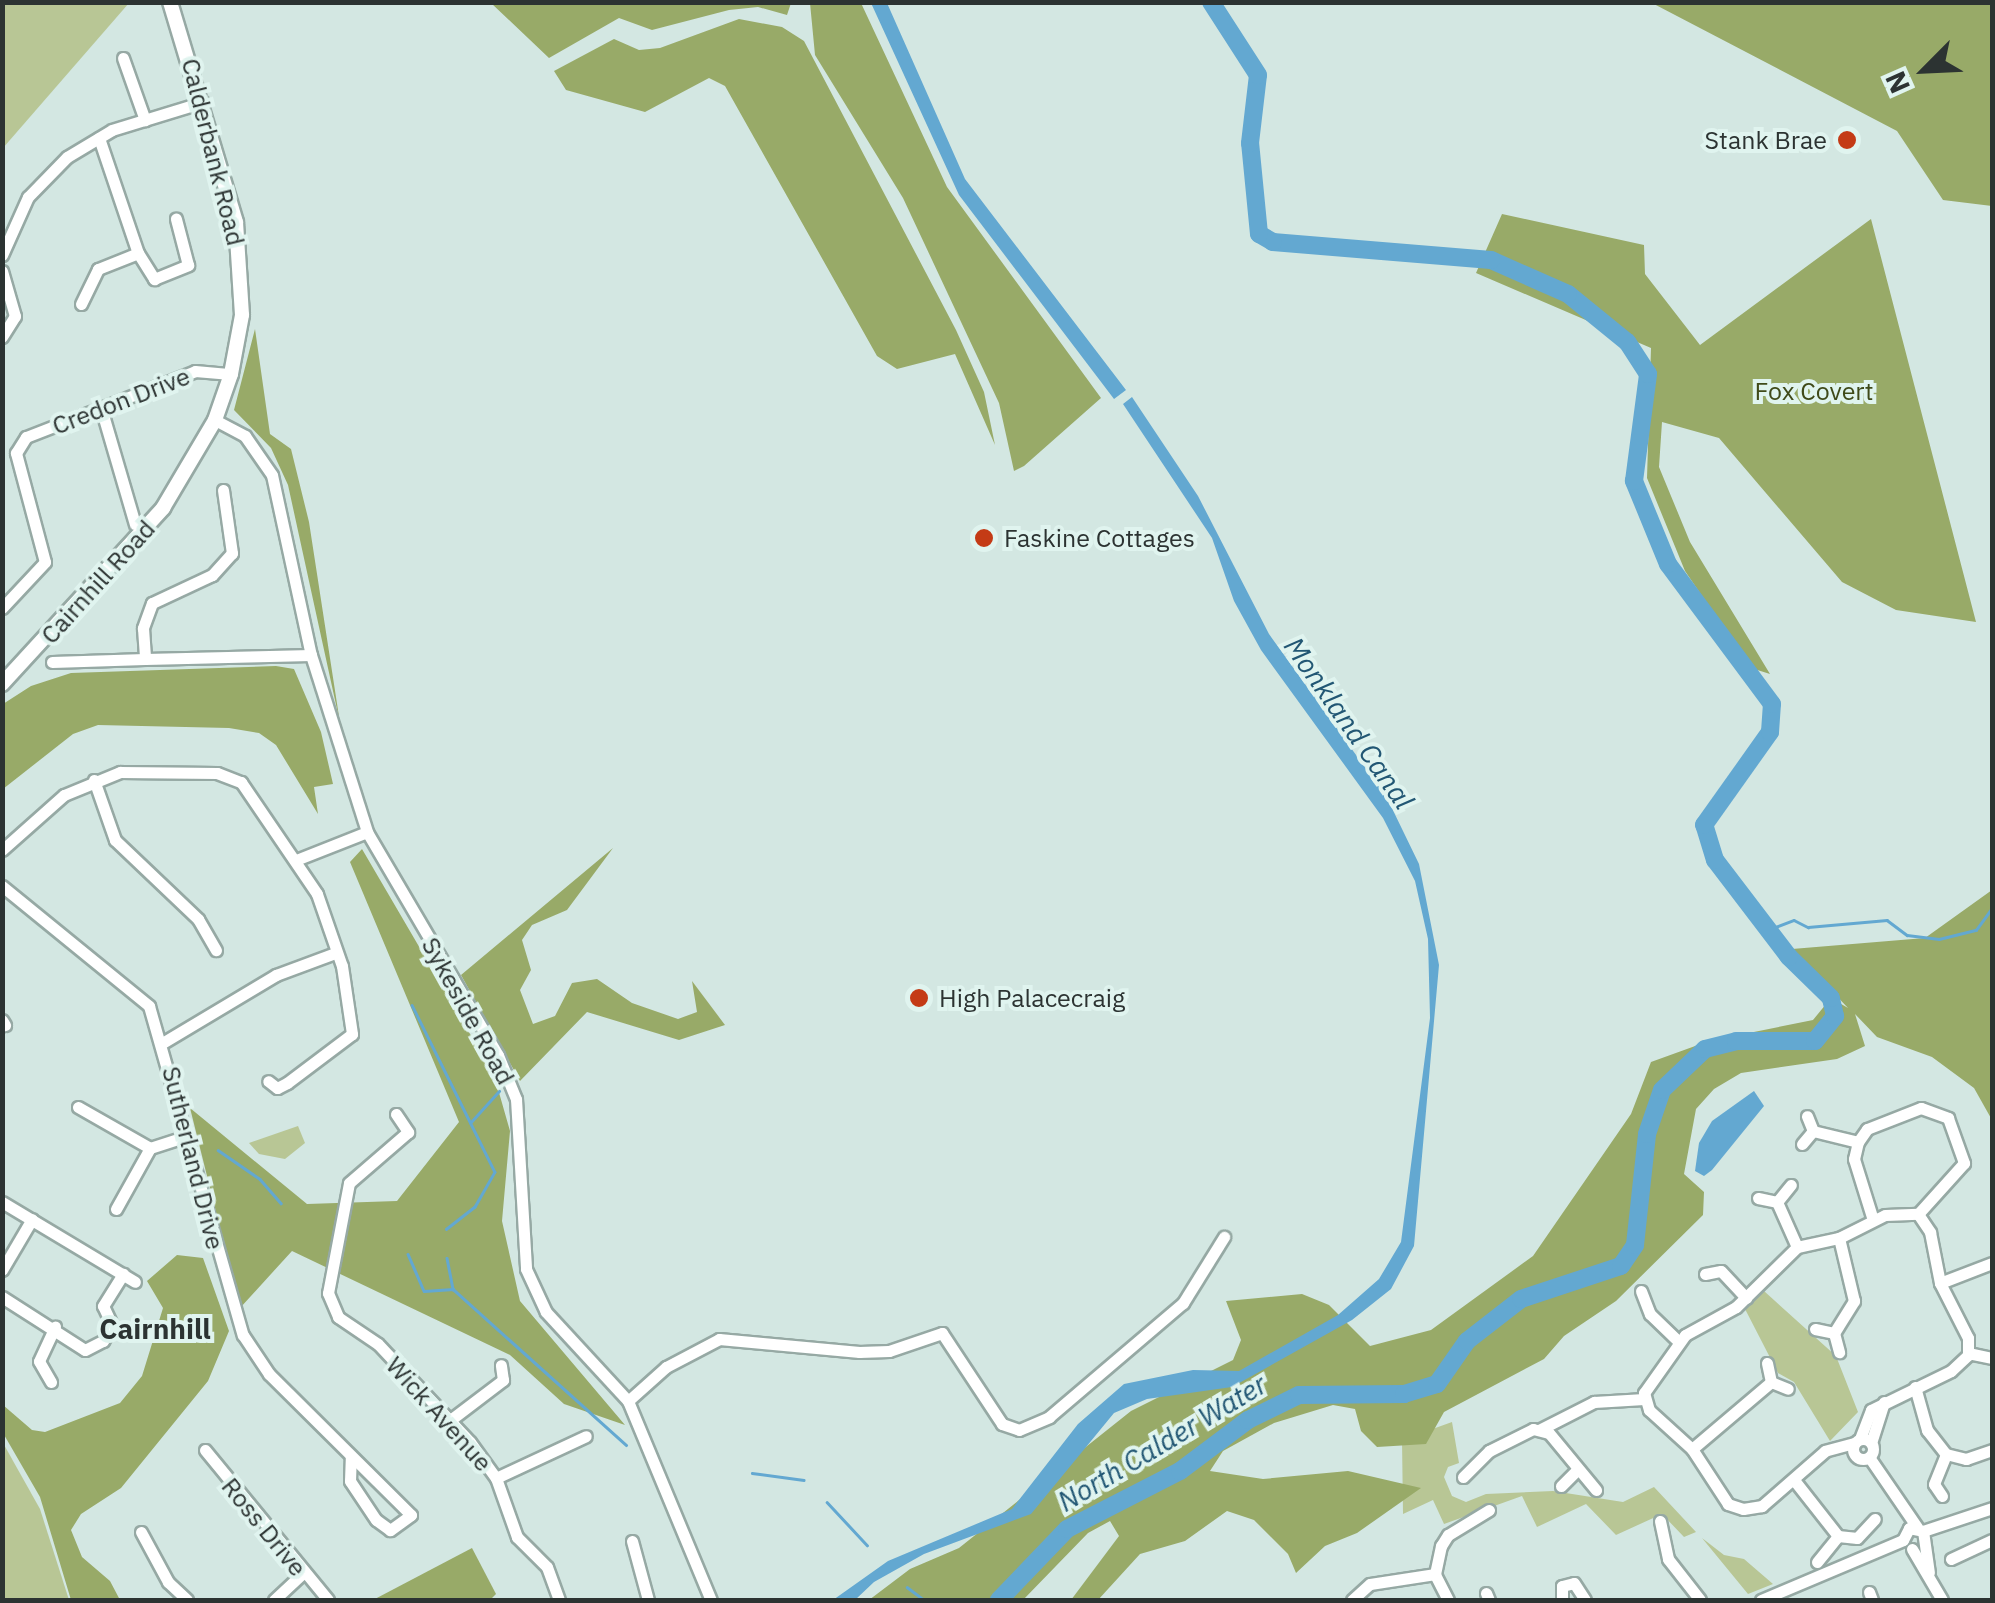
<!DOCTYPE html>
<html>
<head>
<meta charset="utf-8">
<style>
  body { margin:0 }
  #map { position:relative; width:1995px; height:1603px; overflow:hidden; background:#d3e7e2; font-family:"IBM Plex Sans",sans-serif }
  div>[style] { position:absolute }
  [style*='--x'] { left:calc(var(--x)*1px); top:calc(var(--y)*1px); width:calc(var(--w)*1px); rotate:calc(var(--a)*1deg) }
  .green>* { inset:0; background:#b8c695 }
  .forest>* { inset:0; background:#98aa68 }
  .water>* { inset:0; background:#63a8d1 }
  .stream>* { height:2.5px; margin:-1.25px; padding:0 1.25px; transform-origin:1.25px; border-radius:1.25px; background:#63a8d1 }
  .river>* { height:18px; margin:-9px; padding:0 9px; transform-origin:9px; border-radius:9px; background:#63a8d1 }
  .roads { filter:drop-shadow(2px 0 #96a9a4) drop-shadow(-2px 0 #96a9a4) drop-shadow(0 2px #96a9a4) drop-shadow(0 -2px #96a9a4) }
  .minor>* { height:11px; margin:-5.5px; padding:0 5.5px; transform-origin:5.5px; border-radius:5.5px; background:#fff }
  .minor>.ring { margin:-5.5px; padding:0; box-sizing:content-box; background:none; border:11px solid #fff; border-radius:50% }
  .major>* { height:14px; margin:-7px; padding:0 7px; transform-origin:7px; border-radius:7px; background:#fff }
  .dots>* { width:28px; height:28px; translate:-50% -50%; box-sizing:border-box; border:5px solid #e0f4ef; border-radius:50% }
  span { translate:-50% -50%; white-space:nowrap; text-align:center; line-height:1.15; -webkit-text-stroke:8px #e0f4ef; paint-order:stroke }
  .poi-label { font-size:25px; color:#2c3332 }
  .right { translate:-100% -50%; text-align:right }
  .left { translate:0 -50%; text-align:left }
  .street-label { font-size:25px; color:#2c3332 }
  .park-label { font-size:25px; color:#3f4a19 }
  .water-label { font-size:28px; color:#225774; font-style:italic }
  .neighbourhood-label { font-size:28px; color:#2c3332; font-weight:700 }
  .frame { position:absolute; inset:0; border:5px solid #2c3332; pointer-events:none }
  .north { position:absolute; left:1875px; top:20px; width:100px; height:100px; -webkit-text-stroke:8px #e0f4ef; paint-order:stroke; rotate:246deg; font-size:28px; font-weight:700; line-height:40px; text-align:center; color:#2c3332 }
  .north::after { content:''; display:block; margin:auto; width:35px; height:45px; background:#2c3332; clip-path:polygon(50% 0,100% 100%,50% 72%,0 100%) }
</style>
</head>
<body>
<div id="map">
  <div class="green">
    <i style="clip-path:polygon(3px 2px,129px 3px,3px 148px,2px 3px)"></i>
    <i style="clip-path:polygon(298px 1126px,305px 1143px,285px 1159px,259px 1154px,249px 1143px)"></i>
    <i style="clip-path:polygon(1764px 1291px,1836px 1356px,1858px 1412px,1830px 1441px,1794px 1382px,1778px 1373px,1745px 1309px)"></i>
    <i style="clip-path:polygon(1452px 1422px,1459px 1463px,1448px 1467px,1444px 1477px,1452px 1496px,1466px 1502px,1486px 1494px,1553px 1491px,1623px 1502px,1654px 1487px,1696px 1532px,1684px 1537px,1662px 1514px,1616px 1535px,1586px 1504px,1537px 1527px,1522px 1496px,1444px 1524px,1433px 1500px,1403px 1514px,1402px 1440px)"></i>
    <i style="clip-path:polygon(3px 1443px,40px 1509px,69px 1600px,3px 1600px)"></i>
    <i style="clip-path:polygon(1702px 1538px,1724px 1555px,1744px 1559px,1773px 1584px,1748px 1594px)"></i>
  </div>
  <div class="forest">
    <i style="clip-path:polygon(491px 3px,791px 3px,787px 15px,758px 7px,729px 10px,652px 30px,619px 18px,549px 58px)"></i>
    <i style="clip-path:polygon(810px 3px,861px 3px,947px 187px,1101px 398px,1024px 466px,1014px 471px,999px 403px,903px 198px,815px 55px)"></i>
    <i style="clip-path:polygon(1652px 3px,1992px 3px,1992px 206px,1943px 200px,1897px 131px)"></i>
    <i style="clip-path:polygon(739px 19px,782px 27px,804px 41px,956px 330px,984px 392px,995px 445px,955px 354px,897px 369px,877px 356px,725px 86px,709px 78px,645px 112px,566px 90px,554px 71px,614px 39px,639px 50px,660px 48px)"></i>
    <i style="clip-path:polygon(1502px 214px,1644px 245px,1645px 274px,1700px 345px,1871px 219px,1976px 622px,1896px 610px,1842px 582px,1719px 438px,1662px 422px,1659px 467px,1690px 542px,1770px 674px,1751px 668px,1685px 571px,1647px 478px,1651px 348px,1476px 273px)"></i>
    <i style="clip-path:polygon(255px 329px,270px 434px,291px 449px,309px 522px,340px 723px,288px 485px,271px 448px,234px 410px)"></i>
    <i style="clip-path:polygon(276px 666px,294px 669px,321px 732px,333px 784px,314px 787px,318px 814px,276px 745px,259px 733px,229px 728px,98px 725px,73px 734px,3px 789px,3px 704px,31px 686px,71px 673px)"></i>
    <i style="clip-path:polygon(613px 848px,567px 910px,532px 925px,522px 940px,531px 970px,520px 990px,533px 1024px,555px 1016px,572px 983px,597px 979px,632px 1003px,678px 1019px,697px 1012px,692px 981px,725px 1025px,679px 1040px,587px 1012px,520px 1081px,461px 975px)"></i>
    <i style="clip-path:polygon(362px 849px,494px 1075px,510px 1131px,502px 1221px,520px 1301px,625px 1425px,564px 1404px,510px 1355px,292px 1251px,240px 1308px,190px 1108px,307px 1204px,397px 1201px,459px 1122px,350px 862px)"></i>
    <i style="clip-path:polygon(1992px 890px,1992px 1120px,1974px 1088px,1932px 1057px,1877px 1037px,1855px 1014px,1865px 1046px,1837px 1059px,1741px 1073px,1714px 1089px,1696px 1109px,1684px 1174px,1704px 1192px,1703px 1215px,1616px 1301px,1564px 1336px,1544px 1359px,1444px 1412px,1426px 1444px,1377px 1447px,1361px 1431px,1355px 1409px,1333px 1405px,1274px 1423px,1223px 1451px,1210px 1471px,1263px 1479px,1348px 1471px,1421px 1488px,1357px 1533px,1325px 1546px,1296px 1573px,1288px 1554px,1254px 1520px,1227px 1511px,1185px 1541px,1140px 1554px,1098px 1600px,1071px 1600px,1119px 1536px,1110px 1521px,1088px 1533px,1023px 1600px,869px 1600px,910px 1569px,959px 1548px,1131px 1411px,1233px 1360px,1241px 1340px,1226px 1301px,1302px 1294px,1329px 1305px,1370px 1346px,1431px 1330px,1533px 1256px,1631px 1114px,1651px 1062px,1709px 1041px,1813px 1020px,1831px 998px,1848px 1008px,1792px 949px,1925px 938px)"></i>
    <i style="clip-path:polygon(177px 1255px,203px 1258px,229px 1331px,208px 1381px,121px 1488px,81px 1514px,71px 1530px,82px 1557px,110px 1581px,120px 1600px,71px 1600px,40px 1497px,3px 1433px,3px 1405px,32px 1430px,45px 1432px,120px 1403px,142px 1376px,163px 1308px,147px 1281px)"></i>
    <i style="clip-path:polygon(472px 1548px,496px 1594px,490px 1600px,373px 1600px)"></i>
  </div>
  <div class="water">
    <i style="clip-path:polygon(871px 3px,887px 3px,965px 179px,1126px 390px,1114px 399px,959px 195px)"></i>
    <i style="clip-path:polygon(1132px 397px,1198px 496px,1269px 634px,1387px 798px,1419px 864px,1439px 965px,1414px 1246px,1391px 1289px,1352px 1320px,1232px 1387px,1147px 1399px,1114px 1413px,1031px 1514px,924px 1554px,874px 1582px,855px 1600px,833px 1600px,888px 1561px,1012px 1509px,1078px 1424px,1124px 1384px,1193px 1370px,1239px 1371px,1338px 1315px,1379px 1279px,1401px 1242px,1430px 1018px,1428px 939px,1415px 881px,1383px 818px,1261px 650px,1234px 601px,1212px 538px,1123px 404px)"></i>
    <i style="clip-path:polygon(1754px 1091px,1764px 1106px,1712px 1170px,1704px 1176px,1695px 1171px,1699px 1143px,1712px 1121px)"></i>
  </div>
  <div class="stream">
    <i style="--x:1773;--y:928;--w:22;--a:-21"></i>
    <i style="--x:1794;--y:920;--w:16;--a:27"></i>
    <i style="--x:1808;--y:927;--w:79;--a:-5.1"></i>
    <i style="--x:1887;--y:920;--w:25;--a:37"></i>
    <i style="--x:1907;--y:935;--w:32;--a:7"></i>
    <i style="--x:1939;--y:939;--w:38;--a:-14"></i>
    <i style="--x:1976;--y:930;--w:27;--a:-54"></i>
    <i style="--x:412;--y:1005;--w:186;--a:63.6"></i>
    <i style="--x:495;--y:1172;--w:40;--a:119.7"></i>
    <i style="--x:475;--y:1207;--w:36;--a:142"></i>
    <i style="--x:470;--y:1123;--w:43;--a:-47.8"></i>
    <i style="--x:218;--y:1150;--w:51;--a:34.6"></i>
    <i style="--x:260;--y:1179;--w:32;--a:49"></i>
    <i style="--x:408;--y:1254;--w:40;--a:66.6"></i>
    <i style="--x:424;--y:1291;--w:29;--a:-4"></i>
    <i style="--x:453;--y:1289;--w:233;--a:42"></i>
    <i style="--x:447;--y:1258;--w:32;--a:79"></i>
    <i style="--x:752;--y:1473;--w:52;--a:7.7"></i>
    <i style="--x:827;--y:1502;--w:59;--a:47.1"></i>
    <i style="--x:907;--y:1587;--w:21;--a:37"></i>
  </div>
  <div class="river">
    <i style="--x:999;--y:1600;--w:98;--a:-46.2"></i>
    <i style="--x:1067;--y:1529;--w:127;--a:-27.2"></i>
    <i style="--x:1180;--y:1471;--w:85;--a:-36.9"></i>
    <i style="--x:1248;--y:1420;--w:57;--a:-26.1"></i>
    <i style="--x:1299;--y:1395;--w:105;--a:-0.5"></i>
    <i style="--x:1404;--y:1394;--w:34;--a:-17"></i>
    <i style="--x:1437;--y:1384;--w:52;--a:-55.1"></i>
    <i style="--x:1467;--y:1341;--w:68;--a:-37.9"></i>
    <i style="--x:1521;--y:1299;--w:105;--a:-18.3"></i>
    <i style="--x:1621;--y:1266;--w:25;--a:-56"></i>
    <i style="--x:1635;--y:1245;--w:112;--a:-83.8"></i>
    <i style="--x:1647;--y:1134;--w:46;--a:-71.2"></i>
    <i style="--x:1662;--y:1090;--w:59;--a:-43.6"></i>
    <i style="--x:1705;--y:1049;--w:32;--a:-14"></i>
    <i style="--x:1736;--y:1041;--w:79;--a:0"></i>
    <i style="--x:1815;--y:1041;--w:32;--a:-51"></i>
    <i style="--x:1835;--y:1016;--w:18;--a:-103"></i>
    <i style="--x:1831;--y:998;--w:59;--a:-135.7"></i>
    <i style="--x:1789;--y:957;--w:122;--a:-127.3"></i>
    <i style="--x:1715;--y:860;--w:37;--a:-107"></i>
    <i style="--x:1704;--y:825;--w:114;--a:-54.6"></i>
    <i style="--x:1770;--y:732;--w:28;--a:-86"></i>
    <i style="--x:1772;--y:704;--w:174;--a:-126.6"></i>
    <i style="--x:1668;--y:564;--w:90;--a:-112.3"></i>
    <i style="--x:1634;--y:481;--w:108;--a:-82.5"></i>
    <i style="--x:1648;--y:374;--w:38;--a:-123"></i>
    <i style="--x:1627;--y:342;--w:76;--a:-140.9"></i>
    <i style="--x:1568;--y:294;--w:84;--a:-156.2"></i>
    <i style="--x:1491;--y:260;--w:219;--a:-175.3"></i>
    <i style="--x:1273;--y:242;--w:16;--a:-150"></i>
    <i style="--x:1259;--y:234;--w:91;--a:-95.6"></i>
    <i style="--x:1250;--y:143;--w:68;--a:-83.3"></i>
    <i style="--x:1258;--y:75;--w:87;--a:-122.8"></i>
  </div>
  <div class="roads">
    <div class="minor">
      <i style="--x:123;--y:58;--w:66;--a:70.5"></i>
      <i style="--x:99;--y:138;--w:121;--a:71.3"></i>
      <i style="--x:138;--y:253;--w:31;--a:58"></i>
      <i style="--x:154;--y:279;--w:37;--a:-22"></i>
      <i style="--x:188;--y:265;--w:48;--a:-104.6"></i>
      <i style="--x:2;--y:255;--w:64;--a:-65.9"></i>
      <i style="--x:28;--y:197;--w:56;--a:-45.7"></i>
      <i style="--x:67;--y:157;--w:52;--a:-31"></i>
      <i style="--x:112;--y:130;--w:95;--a:-17.1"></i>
      <i style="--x:2;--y:271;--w:47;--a:73.9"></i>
      <i style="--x:15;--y:316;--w:25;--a:122"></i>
      <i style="--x:81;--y:304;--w:39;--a:-64"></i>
      <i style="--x:98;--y:269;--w:43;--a:-21.8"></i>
      <i style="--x:101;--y:408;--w:121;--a:73.7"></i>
      <i style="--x:215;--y:420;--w:34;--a:28"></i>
      <i style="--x:245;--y:436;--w:47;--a:55.3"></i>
      <i style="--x:272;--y:475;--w:184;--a:77.8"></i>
      <i style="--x:311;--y:655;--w:186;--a:72.4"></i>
      <i style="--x:367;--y:832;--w:259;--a:59.6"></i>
      <i style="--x:498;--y:1055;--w:48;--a:67.8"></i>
      <i style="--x:516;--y:1099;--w:170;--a:86.6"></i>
      <i style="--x:526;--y:1269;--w:47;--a:65.1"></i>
      <i style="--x:546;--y:1312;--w:121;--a:47.3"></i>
      <i style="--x:628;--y:1401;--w:216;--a:67.4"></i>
      <i style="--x:223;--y:490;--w:64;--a:81.9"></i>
      <i style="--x:232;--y:553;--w:30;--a:132"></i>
      <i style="--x:212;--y:575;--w:66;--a:155"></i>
      <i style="--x:152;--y:603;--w:27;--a:110"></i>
      <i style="--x:143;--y:628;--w:31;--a:86"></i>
      <i style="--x:145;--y:659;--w:166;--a:-1.4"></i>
      <i style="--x:2;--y:608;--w:63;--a:-46.9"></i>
      <i style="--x:45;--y:562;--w:113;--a:-104.9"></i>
      <i style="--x:16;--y:453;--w:19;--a:-58"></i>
      <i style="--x:26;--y:437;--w:181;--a:-21.3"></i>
      <i style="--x:195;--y:371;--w:36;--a:5"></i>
      <i style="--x:52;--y:662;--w:93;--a:-1.8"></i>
      <i style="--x:94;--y:780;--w:64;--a:70.7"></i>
      <i style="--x:115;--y:840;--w:115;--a:43.6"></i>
      <i style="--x:198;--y:919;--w:36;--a:60"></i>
      <i style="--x:2;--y:850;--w:83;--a:-41.6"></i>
      <i style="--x:64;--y:795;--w:61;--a:-22.3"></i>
      <i style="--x:120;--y:772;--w:97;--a:0.6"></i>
      <i style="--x:217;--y:773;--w:26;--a:21"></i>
      <i style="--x:241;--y:782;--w:135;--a:55.8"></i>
      <i style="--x:317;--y:894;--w:76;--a:70.9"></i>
      <i style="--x:342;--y:966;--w:69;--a:81.6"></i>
      <i style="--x:352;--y:1034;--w:81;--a:143"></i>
      <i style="--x:287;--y:1083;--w:11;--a:153"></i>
      <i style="--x:277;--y:1088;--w:11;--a:-142"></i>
      <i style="--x:296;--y:860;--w:76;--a:-21.5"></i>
      <i style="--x:2;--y:886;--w:190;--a:39.2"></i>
      <i style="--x:149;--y:1006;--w:342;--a:74.1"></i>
      <i style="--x:243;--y:1335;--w:47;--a:56.3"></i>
      <i style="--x:269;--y:1374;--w:200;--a:44.8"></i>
      <i style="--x:411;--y:1515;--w:26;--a:144"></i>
      <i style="--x:390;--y:1530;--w:17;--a:-144"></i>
      <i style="--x:376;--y:1520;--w:47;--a:-123.7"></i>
      <i style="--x:350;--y:1481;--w:25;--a:-88"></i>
      <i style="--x:2;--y:1020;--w:6;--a:59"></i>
      <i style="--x:164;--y:1042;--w:131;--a:-30.9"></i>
      <i style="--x:276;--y:975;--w:63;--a:-20.4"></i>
      <i style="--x:78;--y:1107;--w:83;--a:29.7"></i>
      <i style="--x:150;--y:1148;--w:39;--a:-18"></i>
      <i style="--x:396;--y:1114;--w:22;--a:56"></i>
      <i style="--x:408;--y:1132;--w:78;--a:139.2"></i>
      <i style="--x:349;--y:1183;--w:112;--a:100.8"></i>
      <i style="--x:328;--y:1293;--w:26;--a:67"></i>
      <i style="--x:338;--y:1317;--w:48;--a:34"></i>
      <i style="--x:378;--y:1344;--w:134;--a:46.8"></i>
      <i style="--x:470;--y:1442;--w:44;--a:54.2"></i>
      <i style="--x:496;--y:1478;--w:63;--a:70.4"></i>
      <i style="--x:517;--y:1537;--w:42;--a:45"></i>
      <i style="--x:547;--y:1567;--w:35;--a:70"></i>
      <i style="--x:1813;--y:1131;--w:46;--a:13.7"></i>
      <i style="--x:1802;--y:1144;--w:17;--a:-50"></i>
      <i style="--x:1813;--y:1131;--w:16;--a:-112"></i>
      <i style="--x:1758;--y:1198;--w:19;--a:12"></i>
      <i style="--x:1777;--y:1202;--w:49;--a:66"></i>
      <i style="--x:2;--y:1202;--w:155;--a:31"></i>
      <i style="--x:1777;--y:1202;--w:22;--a:-51"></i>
      <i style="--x:116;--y:1209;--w:70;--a:-60.9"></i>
      <i style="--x:1873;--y:1220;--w:64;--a:-107.3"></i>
      <i style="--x:1854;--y:1159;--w:17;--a:-77"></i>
      <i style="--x:1858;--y:1142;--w:16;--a:-55"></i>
      <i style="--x:1867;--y:1129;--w:58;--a:-21.3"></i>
      <i style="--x:1921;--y:1108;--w:29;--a:20"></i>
      <i style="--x:1948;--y:1118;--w:48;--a:70.4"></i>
      <i style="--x:1964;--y:1163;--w:69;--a:132"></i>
      <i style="--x:2;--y:1270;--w:59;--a:-59.5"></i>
      <i style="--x:1705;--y:1274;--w:16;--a:-11"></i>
      <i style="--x:1721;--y:1271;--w:37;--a:47"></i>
      <i style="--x:1940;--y:1283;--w:56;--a:-21"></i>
      <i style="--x:1641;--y:1291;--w:25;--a:69"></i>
      <i style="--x:1650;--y:1314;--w:40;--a:44"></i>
      <i style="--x:2;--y:1297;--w:98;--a:32.6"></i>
      <i style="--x:85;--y:1350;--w:20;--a:-27"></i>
      <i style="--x:103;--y:1341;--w:18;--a:-61"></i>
      <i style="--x:112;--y:1325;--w:21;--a:-115"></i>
      <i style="--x:103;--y:1306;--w:38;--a:-58"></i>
      <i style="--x:1815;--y:1329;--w:19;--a:12"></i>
      <i style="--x:1834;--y:1333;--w:20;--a:75"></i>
      <i style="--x:1834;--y:1333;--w:38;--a:-58"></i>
      <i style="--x:1854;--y:1301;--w:65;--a:-103.4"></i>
      <i style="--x:1968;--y:1353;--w:25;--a:12"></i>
      <i style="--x:1767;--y:1363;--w:19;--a:78"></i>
      <i style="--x:51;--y:1382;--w:24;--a:-120"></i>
      <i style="--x:39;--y:1361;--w:38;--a:-65"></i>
      <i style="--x:1915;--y:1387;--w:45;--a:74.4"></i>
      <i style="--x:1927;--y:1430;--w:31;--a:52"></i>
      <i style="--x:1946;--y:1454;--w:21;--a:14"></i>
      <i style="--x:1966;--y:1459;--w:28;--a:-19"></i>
      <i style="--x:628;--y:1401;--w:51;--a:-41.8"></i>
      <i style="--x:666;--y:1367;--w:60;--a:-27.8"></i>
      <i style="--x:719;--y:1339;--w:141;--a:5.3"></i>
      <i style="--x:859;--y:1352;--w:30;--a:-2"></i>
      <i style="--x:889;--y:1351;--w:56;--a:-18.8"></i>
      <i style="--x:942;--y:1333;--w:109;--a:56.6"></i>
      <i style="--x:1002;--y:1424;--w:18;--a:19"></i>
      <i style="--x:1019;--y:1430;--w:33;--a:-23"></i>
      <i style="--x:1049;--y:1417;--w:176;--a:-40.4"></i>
      <i style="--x:1183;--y:1303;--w:78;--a:-58.2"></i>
      <i style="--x:449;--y:1421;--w:68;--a:-37.2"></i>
      <i style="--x:503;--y:1380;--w:15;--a:-98"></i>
      <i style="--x:1539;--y:1430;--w:62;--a:-27"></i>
      <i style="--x:1594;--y:1402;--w:50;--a:-3.4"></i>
      <i class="ring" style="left:1853px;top:1439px;width:9px;height:9px"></i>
      <i style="--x:1854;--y:1443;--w:30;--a:165"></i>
      <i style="--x:1825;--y:1451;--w:84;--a:138.9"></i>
      <i style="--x:1762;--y:1506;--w:19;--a:171"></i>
      <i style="--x:1743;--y:1509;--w:16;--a:-162"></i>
      <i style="--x:1728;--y:1504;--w:66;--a:-123.2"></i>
      <i style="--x:1692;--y:1449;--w:58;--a:-137.8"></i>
      <i style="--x:1649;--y:1410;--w:18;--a:-106"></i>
      <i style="--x:1644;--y:1393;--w:71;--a:-54.7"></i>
      <i style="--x:1685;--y:1335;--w:58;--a:-28.8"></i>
      <i style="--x:1736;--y:1307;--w:86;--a:-44.5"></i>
      <i style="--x:1797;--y:1247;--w:43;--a:-12.1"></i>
      <i style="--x:1839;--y:1238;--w:51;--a:-26.6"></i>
      <i style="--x:1885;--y:1215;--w:33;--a:-2"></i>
      <i style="--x:1918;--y:1214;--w:22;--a:56"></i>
      <i style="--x:1930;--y:1232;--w:52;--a:78.9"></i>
      <i style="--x:1940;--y:1283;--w:62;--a:63"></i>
      <i style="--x:1968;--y:1338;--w:17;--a:90"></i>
      <i style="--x:1968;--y:1355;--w:23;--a:137"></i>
      <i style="--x:1951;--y:1371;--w:89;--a:154"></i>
      <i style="--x:1871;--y:1410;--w:31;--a:111"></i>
      <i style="--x:1871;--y:1443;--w:43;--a:-72.4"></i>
      <i style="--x:1692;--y:1449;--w:104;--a:-40.3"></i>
      <i style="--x:1771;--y:1382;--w:18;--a:22"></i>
      <i style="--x:205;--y:1450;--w:194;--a:50.6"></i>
      <i style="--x:1869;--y:1457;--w:85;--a:55.6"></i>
      <i style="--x:1463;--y:1477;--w:37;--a:-45"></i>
      <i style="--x:1489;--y:1451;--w:49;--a:-26.6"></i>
      <i style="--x:1533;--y:1429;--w:16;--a:14"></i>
      <i style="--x:1549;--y:1433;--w:74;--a:50.5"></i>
      <i style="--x:496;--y:1478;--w:99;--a:-25"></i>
      <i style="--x:1794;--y:1480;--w:71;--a:51.8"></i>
      <i style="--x:1561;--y:1486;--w:23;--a:-45"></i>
      <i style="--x:1942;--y:1496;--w:14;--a:-124"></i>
      <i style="--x:1934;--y:1484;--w:32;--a:-68"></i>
      <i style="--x:1660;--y:1521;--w:39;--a:78"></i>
      <i style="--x:1668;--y:1559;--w:52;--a:52"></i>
      <i style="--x:1923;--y:1531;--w:73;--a:-18.4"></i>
      <i style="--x:141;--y:1532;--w:57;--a:61.6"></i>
      <i style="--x:168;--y:1582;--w:26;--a:43"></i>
      <i style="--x:1903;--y:1540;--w:13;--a:-63"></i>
      <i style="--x:1909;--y:1528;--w:14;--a:12"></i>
      <i style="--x:1923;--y:1531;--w:42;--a:81.9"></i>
      <i style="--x:632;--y:1541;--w:61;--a:74.8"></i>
      <i style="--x:1912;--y:1549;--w:59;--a:59.5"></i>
      <i style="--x:1951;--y:1559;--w:45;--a:-24.9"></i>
      <i style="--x:1817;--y:1562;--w:33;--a:-51"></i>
      <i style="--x:1838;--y:1536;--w:19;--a:6"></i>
      <i style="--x:1857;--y:1538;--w:26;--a:-47"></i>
      <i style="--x:1869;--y:1592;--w:9;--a:69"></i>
      <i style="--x:1486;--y:1593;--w:8;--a:67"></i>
      <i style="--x:274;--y:1600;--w:37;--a:-43"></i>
      <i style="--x:1352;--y:1600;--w:24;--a:-42"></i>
      <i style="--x:1370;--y:1584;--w:66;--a:-8.7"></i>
      <i style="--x:1448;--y:1600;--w:29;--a:-117"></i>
      <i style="--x:1435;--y:1574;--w:29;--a:-78"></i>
      <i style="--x:1441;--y:1546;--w:13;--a:-58"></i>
      <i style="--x:1448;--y:1535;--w:48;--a:-31.4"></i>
      <i style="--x:1562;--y:1600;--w:14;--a:-90"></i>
      <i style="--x:1562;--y:1586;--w:12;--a:-14"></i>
      <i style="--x:1574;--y:1583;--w:20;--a:57"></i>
      <i style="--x:1761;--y:1600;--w:154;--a:-22.9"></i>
    </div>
    <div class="major">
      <i style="--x:2;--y:684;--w:239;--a:-47.5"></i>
      <i style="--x:163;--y:508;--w:102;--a:-59.4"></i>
      <i style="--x:215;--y:420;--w:49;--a:-70.8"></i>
      <i style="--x:231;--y:374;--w:60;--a:-79.4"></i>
      <i style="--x:242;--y:315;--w:93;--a:-93.7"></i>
      <i style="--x:236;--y:222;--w:230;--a:-106.7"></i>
    </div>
  </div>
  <div class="dots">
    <i style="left:1847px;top:140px;background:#c43b16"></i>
    <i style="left:984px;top:538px;background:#c43b16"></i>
    <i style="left:919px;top:998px;background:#c43b16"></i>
  </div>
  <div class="poi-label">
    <span class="right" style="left:1827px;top:140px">Stank Brae</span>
    <span class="left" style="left:1004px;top:538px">Faskine Cottages</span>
    <span class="left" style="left:939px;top:998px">High Palacecraig</span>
  </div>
  <div class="street-label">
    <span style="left:213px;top:152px;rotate:76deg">Calderbank Road</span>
    <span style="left:121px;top:401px;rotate:-21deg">Credon Drive</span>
    <span style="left:98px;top:582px;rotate:-48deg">Cairnhill Road</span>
    <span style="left:468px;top:1011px;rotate:61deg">Sykeside Road</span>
    <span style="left:193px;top:1158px;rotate:76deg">Sutherland Drive</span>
    <span style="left:439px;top:1414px;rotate:48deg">Wick Avenue</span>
    <span style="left:264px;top:1527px;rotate:51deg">Ross Drive</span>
  </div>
  <div class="park-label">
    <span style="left:1814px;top:391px">Fox Covert</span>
  </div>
  <div class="water-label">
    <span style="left:1349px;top:723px;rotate:55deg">Monkland Canal</span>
    <span style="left:1162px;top:1443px;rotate:-31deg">North Calder Water</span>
  </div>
  <div class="neighbourhood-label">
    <span style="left:155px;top:1329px">Cairnhill</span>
  </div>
  <div class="frame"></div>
  <div class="north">N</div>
</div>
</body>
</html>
